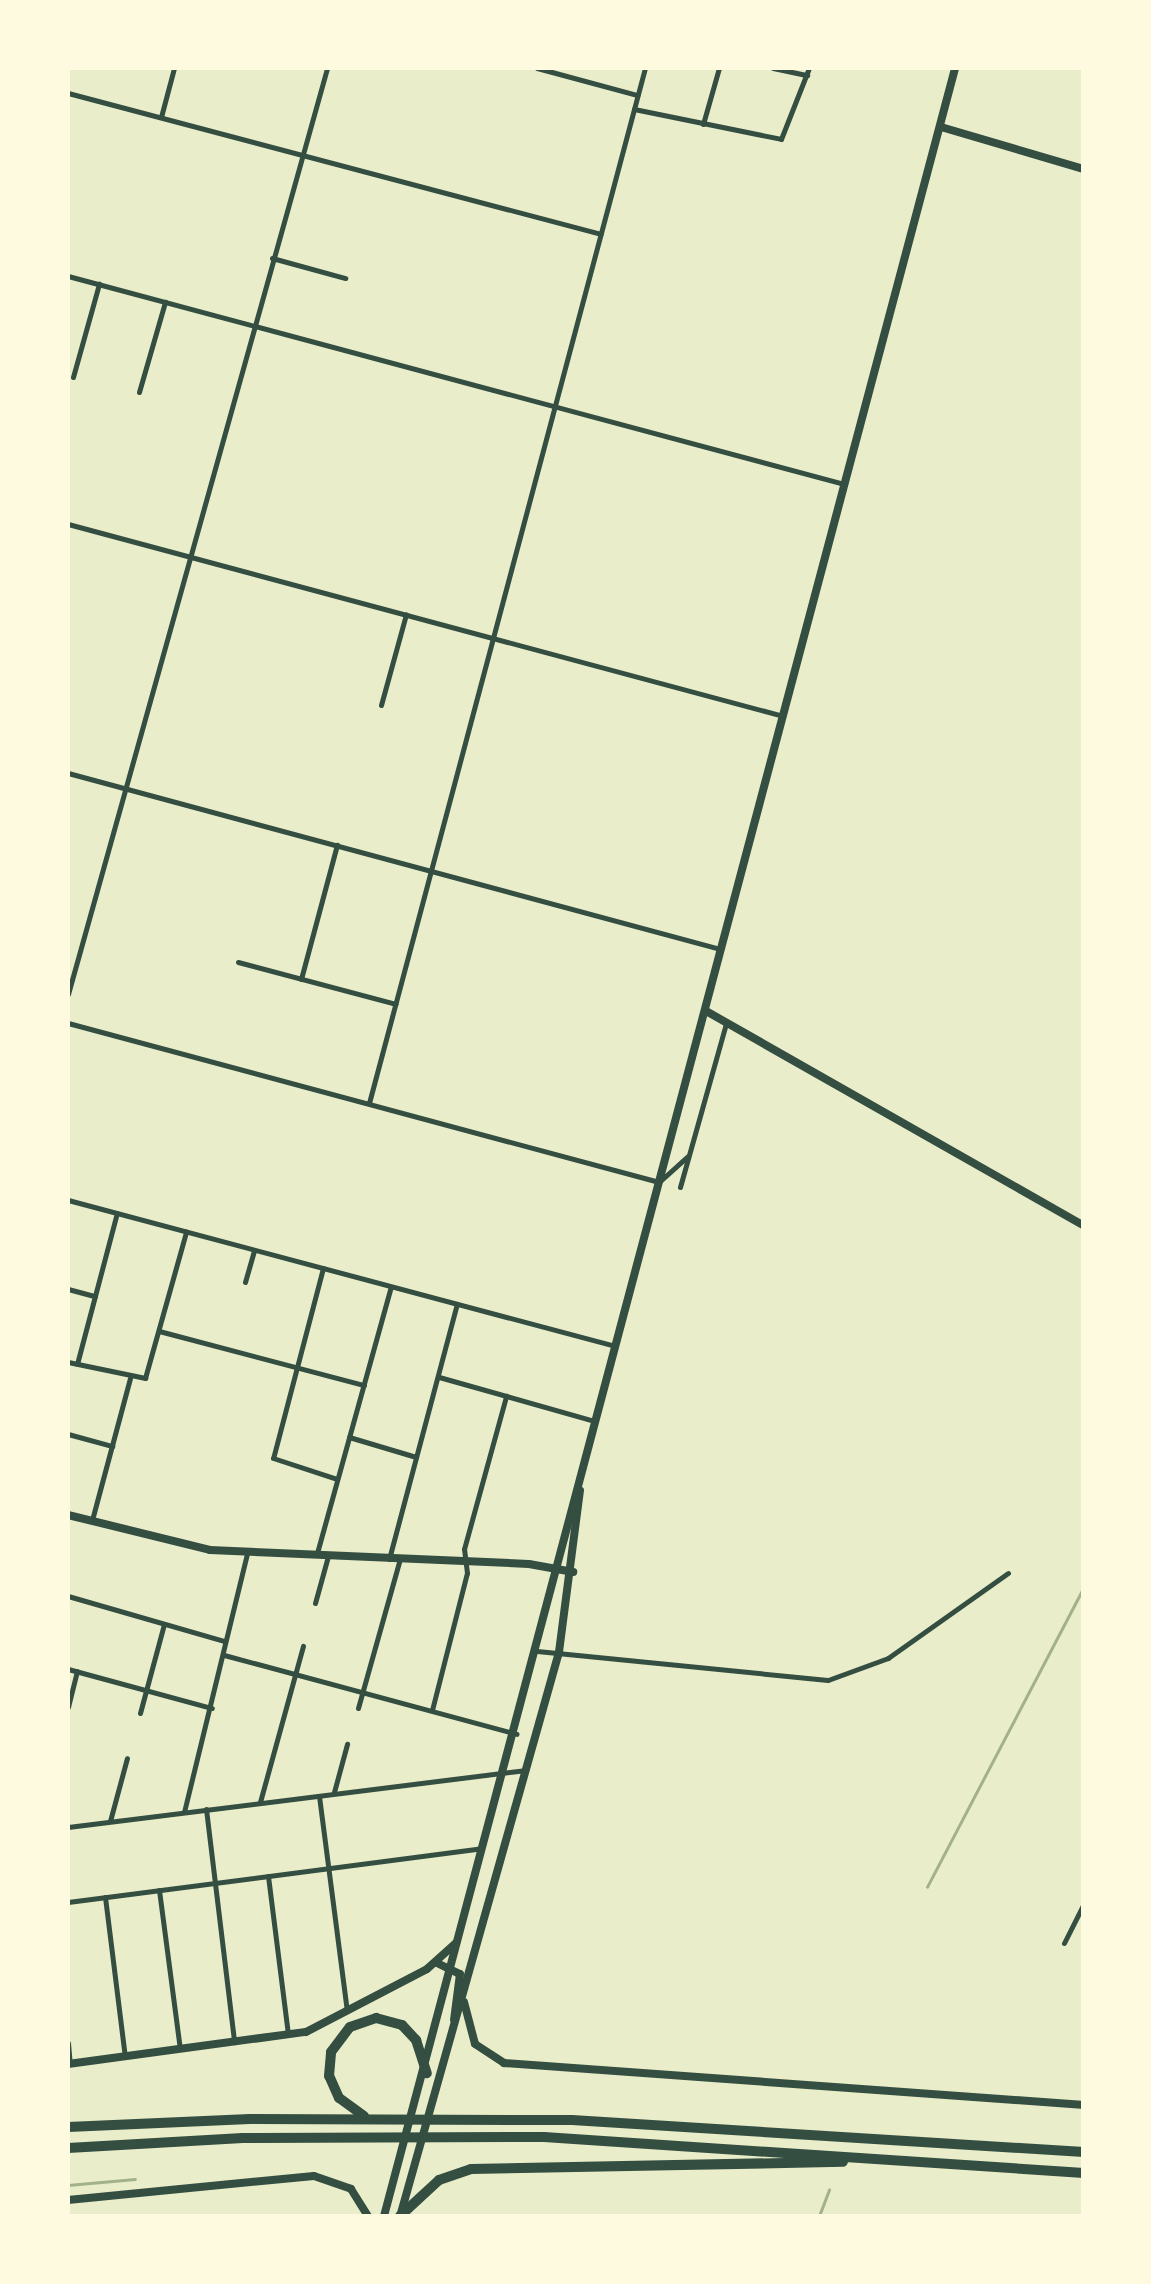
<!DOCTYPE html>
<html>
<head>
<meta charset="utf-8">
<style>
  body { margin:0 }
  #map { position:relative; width:1151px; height:2284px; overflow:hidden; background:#e9edc9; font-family:"Space Grotesk",sans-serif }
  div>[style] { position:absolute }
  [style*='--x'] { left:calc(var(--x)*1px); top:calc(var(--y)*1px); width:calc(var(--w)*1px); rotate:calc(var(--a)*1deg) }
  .stream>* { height:2.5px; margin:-1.25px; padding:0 1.25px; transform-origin:1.25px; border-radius:1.25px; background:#a3b18a }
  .minor>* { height:5px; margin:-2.5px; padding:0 2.5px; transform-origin:2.5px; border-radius:2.5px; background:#344e41 }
  .tertiary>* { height:8px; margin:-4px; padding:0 4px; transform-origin:4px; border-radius:4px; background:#344e41 }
  .secondary>* { height:8px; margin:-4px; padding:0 4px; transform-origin:4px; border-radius:4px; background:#344e41 }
  .motorway>* { height:10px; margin:-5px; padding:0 5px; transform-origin:5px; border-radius:5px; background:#344e41 }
  span { translate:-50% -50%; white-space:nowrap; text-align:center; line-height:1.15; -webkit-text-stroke:8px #fefae0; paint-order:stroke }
  .frame { position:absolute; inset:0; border:70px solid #fefae0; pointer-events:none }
</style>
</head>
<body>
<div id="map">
  <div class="stream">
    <i style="--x:927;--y:1887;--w:339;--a:-62.4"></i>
    <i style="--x:68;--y:2185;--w:67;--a:-5.1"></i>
    <i style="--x:819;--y:2216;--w:28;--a:-69"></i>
  </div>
  <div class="minor">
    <i style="--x:537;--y:68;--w:104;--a:15.1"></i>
    <i style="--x:773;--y:68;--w:35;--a:12"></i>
    <i style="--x:68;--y:93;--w:551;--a:14.82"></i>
    <i style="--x:634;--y:109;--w:150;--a:11.5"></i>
    <i style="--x:781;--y:139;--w:76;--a:-68.5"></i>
    <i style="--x:161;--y:117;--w:51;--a:-75.1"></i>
    <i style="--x:703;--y:124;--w:58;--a:-74.1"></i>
    <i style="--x:272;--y:258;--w:76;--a:15.3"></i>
    <i style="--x:68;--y:276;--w:803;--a:15"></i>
    <i style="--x:73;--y:377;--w:97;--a:-74.4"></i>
    <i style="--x:139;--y:392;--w:94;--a:-73.9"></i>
    <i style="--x:68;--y:524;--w:740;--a:15.03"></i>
    <i style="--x:381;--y:705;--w:94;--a:-74.6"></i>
    <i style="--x:68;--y:773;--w:675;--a:15.11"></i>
    <i style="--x:238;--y:962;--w:163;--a:14.9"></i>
    <i style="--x:301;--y:979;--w:139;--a:-75"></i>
    <i style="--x:68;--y:994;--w:962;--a:-74.37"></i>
    <i style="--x:68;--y:1023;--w:612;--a:15.06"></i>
    <i style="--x:659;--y:1182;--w:38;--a:-42"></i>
    <i style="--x:369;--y:1103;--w:1071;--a:-75.07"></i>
    <i style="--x:680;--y:1187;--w:170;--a:-74.3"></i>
    <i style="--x:68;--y:1200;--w:566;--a:14.94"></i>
    <i style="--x:323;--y:1268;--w:196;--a:104.7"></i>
    <i style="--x:273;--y:1458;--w:67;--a:18.2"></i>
    <i style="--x:245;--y:1282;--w:33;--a:-74"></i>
    <i style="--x:68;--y:1289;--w:28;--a:15"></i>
    <i style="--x:159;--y:1331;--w:212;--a:14.8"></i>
    <i style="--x:68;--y:1362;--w:79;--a:11.7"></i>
    <i style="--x:145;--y:1378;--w:152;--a:-74.3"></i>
    <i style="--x:77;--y:1364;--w:156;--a:-75.2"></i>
    <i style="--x:439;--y:1377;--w:161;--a:15.8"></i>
    <i style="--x:68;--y:1434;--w:46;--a:15.3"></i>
    <i style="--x:349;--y:1437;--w:70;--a:16.6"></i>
    <i style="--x:92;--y:1520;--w:147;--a:-75"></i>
    <i style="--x:317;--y:1553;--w:276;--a:-74.5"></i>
    <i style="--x:389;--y:1559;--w:264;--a:-75.1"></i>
    <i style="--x:68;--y:1596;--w:162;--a:16.1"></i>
    <i style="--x:315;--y:1603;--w:49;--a:-74.5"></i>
    <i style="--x:537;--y:1651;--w:292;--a:5.7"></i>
    <i style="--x:828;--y:1680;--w:64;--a:-20.1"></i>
    <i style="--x:888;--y:1658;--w:147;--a:-35.3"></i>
    <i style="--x:224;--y:1655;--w:303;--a:15.1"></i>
    <i style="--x:68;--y:1669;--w:149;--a:15.2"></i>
    <i style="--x:68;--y:1707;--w:37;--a:-76"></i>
    <i style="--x:358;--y:1708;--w:155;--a:-74.3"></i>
    <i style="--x:432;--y:1710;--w:141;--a:-75.7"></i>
    <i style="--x:467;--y:1573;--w:24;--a:-97"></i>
    <i style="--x:464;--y:1549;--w:159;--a:-74.6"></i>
    <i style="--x:140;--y:1713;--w:92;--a:-74.9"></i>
    <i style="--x:334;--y:1792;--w:50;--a:-74.8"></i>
    <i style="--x:319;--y:1796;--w:217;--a:82.6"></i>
    <i style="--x:260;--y:1802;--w:162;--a:-74.6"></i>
    <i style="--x:206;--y:1809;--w:235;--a:83.1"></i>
    <i style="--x:184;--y:1812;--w:267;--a:-76.3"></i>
    <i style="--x:110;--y:1821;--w:65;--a:-74.9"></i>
    <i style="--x:68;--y:1827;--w:462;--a:-7.1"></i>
    <i style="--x:268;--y:1876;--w:160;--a:82.8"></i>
    <i style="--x:159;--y:1890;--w:160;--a:82.5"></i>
    <i style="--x:105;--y:1897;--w:161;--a:82.9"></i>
    <i style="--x:68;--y:1902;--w:417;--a:-7.4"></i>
    <i style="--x:1064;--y:1943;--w:45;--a:-63.4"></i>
    <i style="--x:68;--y:2043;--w:21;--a:85"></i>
  </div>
  <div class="tertiary">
    <i style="--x:941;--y:127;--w:149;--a:16.4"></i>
    <i style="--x:706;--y:1011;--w:435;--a:29.6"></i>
    <i style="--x:464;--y:2002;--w:43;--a:75.3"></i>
    <i style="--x:475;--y:2044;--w:35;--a:33"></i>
    <i style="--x:504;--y:2063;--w:582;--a:4.14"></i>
    <i style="--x:68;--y:2064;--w:240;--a:-7.7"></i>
    <i style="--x:306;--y:2032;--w:136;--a:-27.5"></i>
    <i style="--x:427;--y:1969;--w:39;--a:-42"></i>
  </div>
  <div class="secondary">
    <i style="--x:68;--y:1515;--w:146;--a:13.8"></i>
    <i style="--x:210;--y:1550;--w:319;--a:2.5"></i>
    <i style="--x:529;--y:1564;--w:45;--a:10.3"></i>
    <i style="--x:437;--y:1963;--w:25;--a:26"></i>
    <i style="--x:460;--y:1974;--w:46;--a:97.4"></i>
    <i style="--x:68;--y:2200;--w:247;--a:-5.6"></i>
    <i style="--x:314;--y:2176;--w:39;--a:19"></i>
    <i style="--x:351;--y:2189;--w:32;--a:58"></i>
    <i style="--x:401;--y:2213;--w:583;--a:-74.27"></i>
    <i style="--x:559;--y:1652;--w:163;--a:-82.6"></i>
    <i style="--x:384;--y:2216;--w:2223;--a:-75.11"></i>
  </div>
  <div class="motorway">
    <i style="--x:364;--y:2116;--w:31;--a:-144"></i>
    <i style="--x:339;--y:2098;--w:24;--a:-114"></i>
    <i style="--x:329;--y:2076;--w:24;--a:-85"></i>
    <i style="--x:331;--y:2052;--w:31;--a:-53"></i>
    <i style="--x:350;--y:2027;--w:28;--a:-19"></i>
    <i style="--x:376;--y:2018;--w:27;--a:15"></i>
    <i style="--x:402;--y:2025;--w:21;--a:47"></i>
    <i style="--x:416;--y:2040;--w:35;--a:72"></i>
    <i style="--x:68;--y:2127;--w:182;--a:-2.5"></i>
    <i style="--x:250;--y:2119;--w:322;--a:0.2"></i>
    <i style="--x:572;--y:2120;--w:513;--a:3.58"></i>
    <i style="--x:68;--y:2148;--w:175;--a:-3.3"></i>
    <i style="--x:243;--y:2138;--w:301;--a:-0.2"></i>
    <i style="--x:544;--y:2137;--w:541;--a:3.81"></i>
    <i style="--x:400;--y:2216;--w:53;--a:-42.7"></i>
    <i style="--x:439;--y:2180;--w:34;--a:-19"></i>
    <i style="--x:471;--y:2169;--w:372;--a:-1.1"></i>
  </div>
  <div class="frame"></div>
</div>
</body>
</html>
